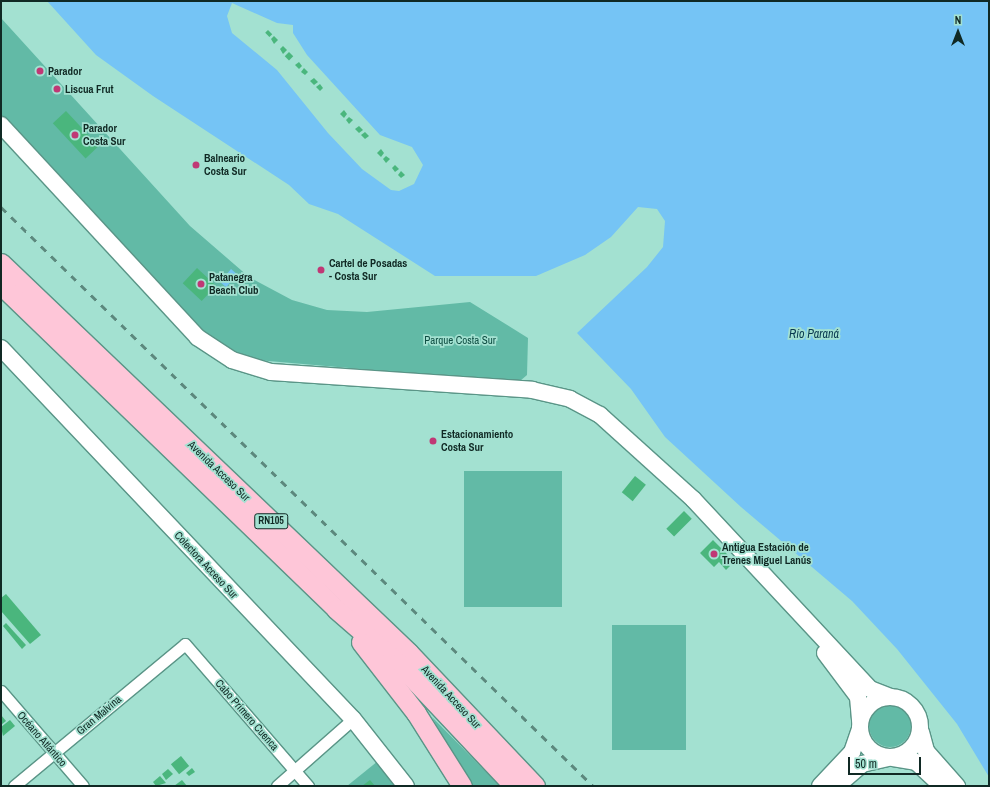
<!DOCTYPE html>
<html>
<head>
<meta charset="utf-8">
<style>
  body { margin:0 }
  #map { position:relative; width:990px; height:787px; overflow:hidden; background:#a3e1d1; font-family:"Archivo Narrow",sans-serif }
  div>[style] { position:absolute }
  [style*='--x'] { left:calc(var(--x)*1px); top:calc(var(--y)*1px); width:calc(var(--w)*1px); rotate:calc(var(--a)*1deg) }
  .green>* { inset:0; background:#62baa6; transform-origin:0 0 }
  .round { border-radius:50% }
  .water>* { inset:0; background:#75c4f5; transform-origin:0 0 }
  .building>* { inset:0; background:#4ab67d; transform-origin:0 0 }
  .roads { filter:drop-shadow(1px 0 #5a9587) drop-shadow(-1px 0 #5a9587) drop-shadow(0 1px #5a9587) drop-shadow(0 -1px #5a9587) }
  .minor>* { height:11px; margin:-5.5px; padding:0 5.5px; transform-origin:5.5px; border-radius:5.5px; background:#fff }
  .secondary>* { height:16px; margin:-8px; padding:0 8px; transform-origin:8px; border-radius:8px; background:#fff }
  .secondary>.ring { margin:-8px; padding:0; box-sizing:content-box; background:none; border:16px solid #fff; border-radius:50% }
  .trunk>* { height:19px; margin:-9.5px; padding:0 9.5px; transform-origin:9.5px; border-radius:9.5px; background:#fec6d8 }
  .rail>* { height:3px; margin-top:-1.5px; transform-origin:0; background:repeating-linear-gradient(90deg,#5c887d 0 7px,transparent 0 14px) }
  .dots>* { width:11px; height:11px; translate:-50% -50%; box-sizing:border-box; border:2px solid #a3e1d1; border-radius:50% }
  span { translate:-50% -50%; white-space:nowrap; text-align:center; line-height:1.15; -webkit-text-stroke:3.5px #a3e1d1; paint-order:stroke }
  .shield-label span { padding:1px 3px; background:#a3e1d1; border:1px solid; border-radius:3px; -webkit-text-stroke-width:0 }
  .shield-label { font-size:10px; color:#102924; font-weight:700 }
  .poi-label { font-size:11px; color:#102924; font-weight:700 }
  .left { translate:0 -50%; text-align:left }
  .park-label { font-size:11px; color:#0e4d42 }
  .street-label { font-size:11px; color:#102924 }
  .water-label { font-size:12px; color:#093850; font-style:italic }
  .frame { position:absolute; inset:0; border:2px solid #102924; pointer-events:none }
  .north { position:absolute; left:938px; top:12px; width:40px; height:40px; -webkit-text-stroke:3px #a3e1d1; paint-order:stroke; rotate:0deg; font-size:11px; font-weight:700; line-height:16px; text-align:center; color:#102924 }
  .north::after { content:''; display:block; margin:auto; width:14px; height:18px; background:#102924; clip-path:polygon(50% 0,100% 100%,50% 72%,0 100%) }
  .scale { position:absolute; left:848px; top:757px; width:73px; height:18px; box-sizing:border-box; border:2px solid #102924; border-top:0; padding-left:5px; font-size:12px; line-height:14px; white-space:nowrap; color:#102924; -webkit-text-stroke:3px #a3e1d1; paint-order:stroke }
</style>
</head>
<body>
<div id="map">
  <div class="green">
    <i style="clip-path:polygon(1px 18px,190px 226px,249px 277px,292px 300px,327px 310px,367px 312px,470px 302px,528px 338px,527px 375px,520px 381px,510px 382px,257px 360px,230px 349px,202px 331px,1px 117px)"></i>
    <i style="left:464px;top:471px;width:98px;height:136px"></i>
    <i style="left:686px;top:625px;width:125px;height:74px;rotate:90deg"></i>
    <i class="round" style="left:869px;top:705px;width:42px;height:42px"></i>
    <i style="clip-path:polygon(432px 717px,500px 786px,468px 786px)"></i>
    <i style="clip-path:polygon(378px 761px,398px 786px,347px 786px)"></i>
  </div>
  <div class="water">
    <i style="clip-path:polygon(evenodd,47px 1px,989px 1px,989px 777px,957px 724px,897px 649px,852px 601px,741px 507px,665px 437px,631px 389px,577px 333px,647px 267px,663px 247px,665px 221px,657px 209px,638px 207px,611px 237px,585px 255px,536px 276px,435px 276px,338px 214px,309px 204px,289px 185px,153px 96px,96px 55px,47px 1px,232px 3px,277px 23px,293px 25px,293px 33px,307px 55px,380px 135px,412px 147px,423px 165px,414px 184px,399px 191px,391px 190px,362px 169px,328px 133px,277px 70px,232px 33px,227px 16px,232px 3px)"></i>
    <i style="left:231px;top:269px;width:8px;height:17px;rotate:40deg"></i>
  </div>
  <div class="building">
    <i style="left:268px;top:30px;width:6px;height:4px;rotate:45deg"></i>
    <i style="clip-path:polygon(274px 36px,278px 40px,274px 44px,271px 39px)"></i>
    <i style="clip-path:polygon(283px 46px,287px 50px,283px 54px,280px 49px)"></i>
    <i style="left:289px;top:52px;width:6px;height:6px;rotate:45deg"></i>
    <i style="clip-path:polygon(299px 62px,302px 66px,299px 69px,295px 65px)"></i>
    <i style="clip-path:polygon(304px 68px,308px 72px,305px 75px,301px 72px)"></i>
    <i style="clip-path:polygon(314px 78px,318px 82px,314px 85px,310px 81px)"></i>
    <i style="clip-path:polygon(320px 84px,323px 88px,320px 91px,316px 87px)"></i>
    <i style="clip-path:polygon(344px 110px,347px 114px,344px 118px,340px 114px)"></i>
    <i style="left:66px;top:111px;width:48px;height:18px;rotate:47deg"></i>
    <i style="clip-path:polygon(349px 117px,353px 120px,349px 124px,346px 120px)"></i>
    <i style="clip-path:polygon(359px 126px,363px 130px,359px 133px,355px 129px)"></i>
    <i style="clip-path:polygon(365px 132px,369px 136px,365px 139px,361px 135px)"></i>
    <i style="clip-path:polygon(381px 149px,384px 153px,381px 157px,377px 153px)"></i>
    <i style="clip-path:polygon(386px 156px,390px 159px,386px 163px,383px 159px)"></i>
    <i style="clip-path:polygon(395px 165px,399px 169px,395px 172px,392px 168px)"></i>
    <i style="clip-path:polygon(401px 171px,405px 175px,401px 178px,398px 175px)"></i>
    <i style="left:197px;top:268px;width:26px;height:21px;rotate:43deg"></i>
    <i style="left:635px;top:476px;width:14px;height:21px;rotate:39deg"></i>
    <i style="left:684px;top:511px;width:11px;height:25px;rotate:45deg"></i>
    <i style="clip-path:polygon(713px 540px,728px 555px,724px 559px,730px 566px,726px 570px,719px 562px,714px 567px,700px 553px)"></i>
    <i style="clip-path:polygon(6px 594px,41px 635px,30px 644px,1px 611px,1px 598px)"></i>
    <i style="clip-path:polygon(6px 623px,26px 645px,22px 649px,3px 626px)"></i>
    <i style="clip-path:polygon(1px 715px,6px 721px,1px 725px)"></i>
    <i style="clip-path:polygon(10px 720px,15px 726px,3px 736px,1px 727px)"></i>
    <i style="left:181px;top:756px;width:13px;height:13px;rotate:51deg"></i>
    <i style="clip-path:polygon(192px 768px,195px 772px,189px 776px,186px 773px)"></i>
    <i style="clip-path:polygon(168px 769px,173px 774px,166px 780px,162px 774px)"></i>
    <i style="clip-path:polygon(160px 776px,166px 783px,156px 786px,153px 782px)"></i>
    <i style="clip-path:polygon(182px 780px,187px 786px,174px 786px)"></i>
    <i style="clip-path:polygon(370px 780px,375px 786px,362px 786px)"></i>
  </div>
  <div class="roads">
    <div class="minor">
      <i style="--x:1;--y:691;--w:125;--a:49.2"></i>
      <i style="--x:14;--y:786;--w:222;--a:-39.7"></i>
      <i style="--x:185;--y:644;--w:188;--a:49.1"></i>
      <i style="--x:277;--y:786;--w:101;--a:-41.4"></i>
    </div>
    <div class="secondary">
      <i style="--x:1;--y:125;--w:289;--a:47.2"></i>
      <i style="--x:197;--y:337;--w:42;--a:33.3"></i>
      <i style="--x:232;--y:360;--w:41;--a:17.1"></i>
      <i style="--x:271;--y:372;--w:262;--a:3.9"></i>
      <i style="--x:532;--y:390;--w:39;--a:13"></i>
      <i style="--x:570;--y:399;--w:34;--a:28"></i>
      <i style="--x:600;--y:415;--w:125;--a:42.1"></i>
      <i style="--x:693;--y:499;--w:260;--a:47"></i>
      <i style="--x:870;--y:689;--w:22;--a:21"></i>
      <i style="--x:1;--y:348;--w:511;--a:46.51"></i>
      <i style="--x:353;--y:719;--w:85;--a:51.7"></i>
      <i style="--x:825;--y:653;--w:55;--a:53.1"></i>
      <i style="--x:858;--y:697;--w:24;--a:85"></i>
      <i class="ring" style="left:860px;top:697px;width:44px;height:44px"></i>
      <i style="--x:921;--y:732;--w:20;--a:75"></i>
      <i style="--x:926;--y:751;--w:47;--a:48.5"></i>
      <i style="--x:893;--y:758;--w:23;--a:10"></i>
      <i style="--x:916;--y:762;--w:35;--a:43"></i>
      <i style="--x:820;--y:786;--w:47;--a:-46.7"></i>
      <i style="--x:852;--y:752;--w:24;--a:-71"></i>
      <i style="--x:837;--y:786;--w:33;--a:-41"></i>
      <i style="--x:862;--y:764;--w:27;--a:-13"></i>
    </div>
    <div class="trunk">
      <i style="--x:1;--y:263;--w:564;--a:43.71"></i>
      <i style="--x:409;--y:653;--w:183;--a:46.5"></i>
      <i style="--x:1;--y:285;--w:466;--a:44"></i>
      <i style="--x:336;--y:609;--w:82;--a:41.1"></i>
      <i style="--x:398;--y:663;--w:169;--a:46.7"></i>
      <i style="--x:361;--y:642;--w:90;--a:52.2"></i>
      <i style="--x:416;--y:713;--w:86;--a:57.8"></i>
    </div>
  </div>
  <div class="rail">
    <i style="--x:1;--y:207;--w:828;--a:44.36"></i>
  </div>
  <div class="dots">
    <i style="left:40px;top:71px;background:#c03875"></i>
    <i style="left:57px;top:89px;background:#c03875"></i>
    <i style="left:75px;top:135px;background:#c03875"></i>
    <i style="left:196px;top:165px;background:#c03875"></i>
    <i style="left:321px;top:270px;background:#c03875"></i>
    <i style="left:201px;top:284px;background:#c03875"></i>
    <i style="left:433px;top:441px;background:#c03875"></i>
    <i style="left:714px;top:554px;background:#c03875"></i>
  </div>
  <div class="shield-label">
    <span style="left:271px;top:521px">RN105</span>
  </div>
  <div class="poi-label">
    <span class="left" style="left:48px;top:71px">Parador</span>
    <span class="left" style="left:65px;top:89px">Liscua Frut</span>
    <span class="left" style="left:83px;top:135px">Parador<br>Costa Sur</span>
    <span class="left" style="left:204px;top:165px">Balneario<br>Costa Sur</span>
    <span class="left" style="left:329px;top:270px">Cartel de Posadas<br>- Costa Sur</span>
    <span class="left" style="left:209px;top:284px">Patanegra<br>Beach Club</span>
    <span class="left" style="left:441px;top:441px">Estacionamiento<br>Costa Sur</span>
    <span class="left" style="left:722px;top:554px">Antigua Estación de<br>Trenes Miguel Lanús</span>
  </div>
  <div class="park-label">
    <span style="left:460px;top:340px">Parque Costa Sur</span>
  </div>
  <div class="street-label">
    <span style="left:219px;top:471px;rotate:44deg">Avenida Acceso Sur</span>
    <span style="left:206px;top:565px;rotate:47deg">Colectora Acceso Sur</span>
    <span style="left:451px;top:697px;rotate:47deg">Avenida Acceso Sur</span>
    <span style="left:99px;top:715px;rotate:-40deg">Gran Malvina</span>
    <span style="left:247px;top:715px;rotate:49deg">Cabo Primero Cuenca</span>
    <span style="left:42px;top:739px;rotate:49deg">Océano Atlántico</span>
  </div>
  <div class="water-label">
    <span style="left:814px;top:335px">Río Paraná</span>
  </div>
  <div class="frame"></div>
  <div class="north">N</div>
  <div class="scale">50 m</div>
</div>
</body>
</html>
